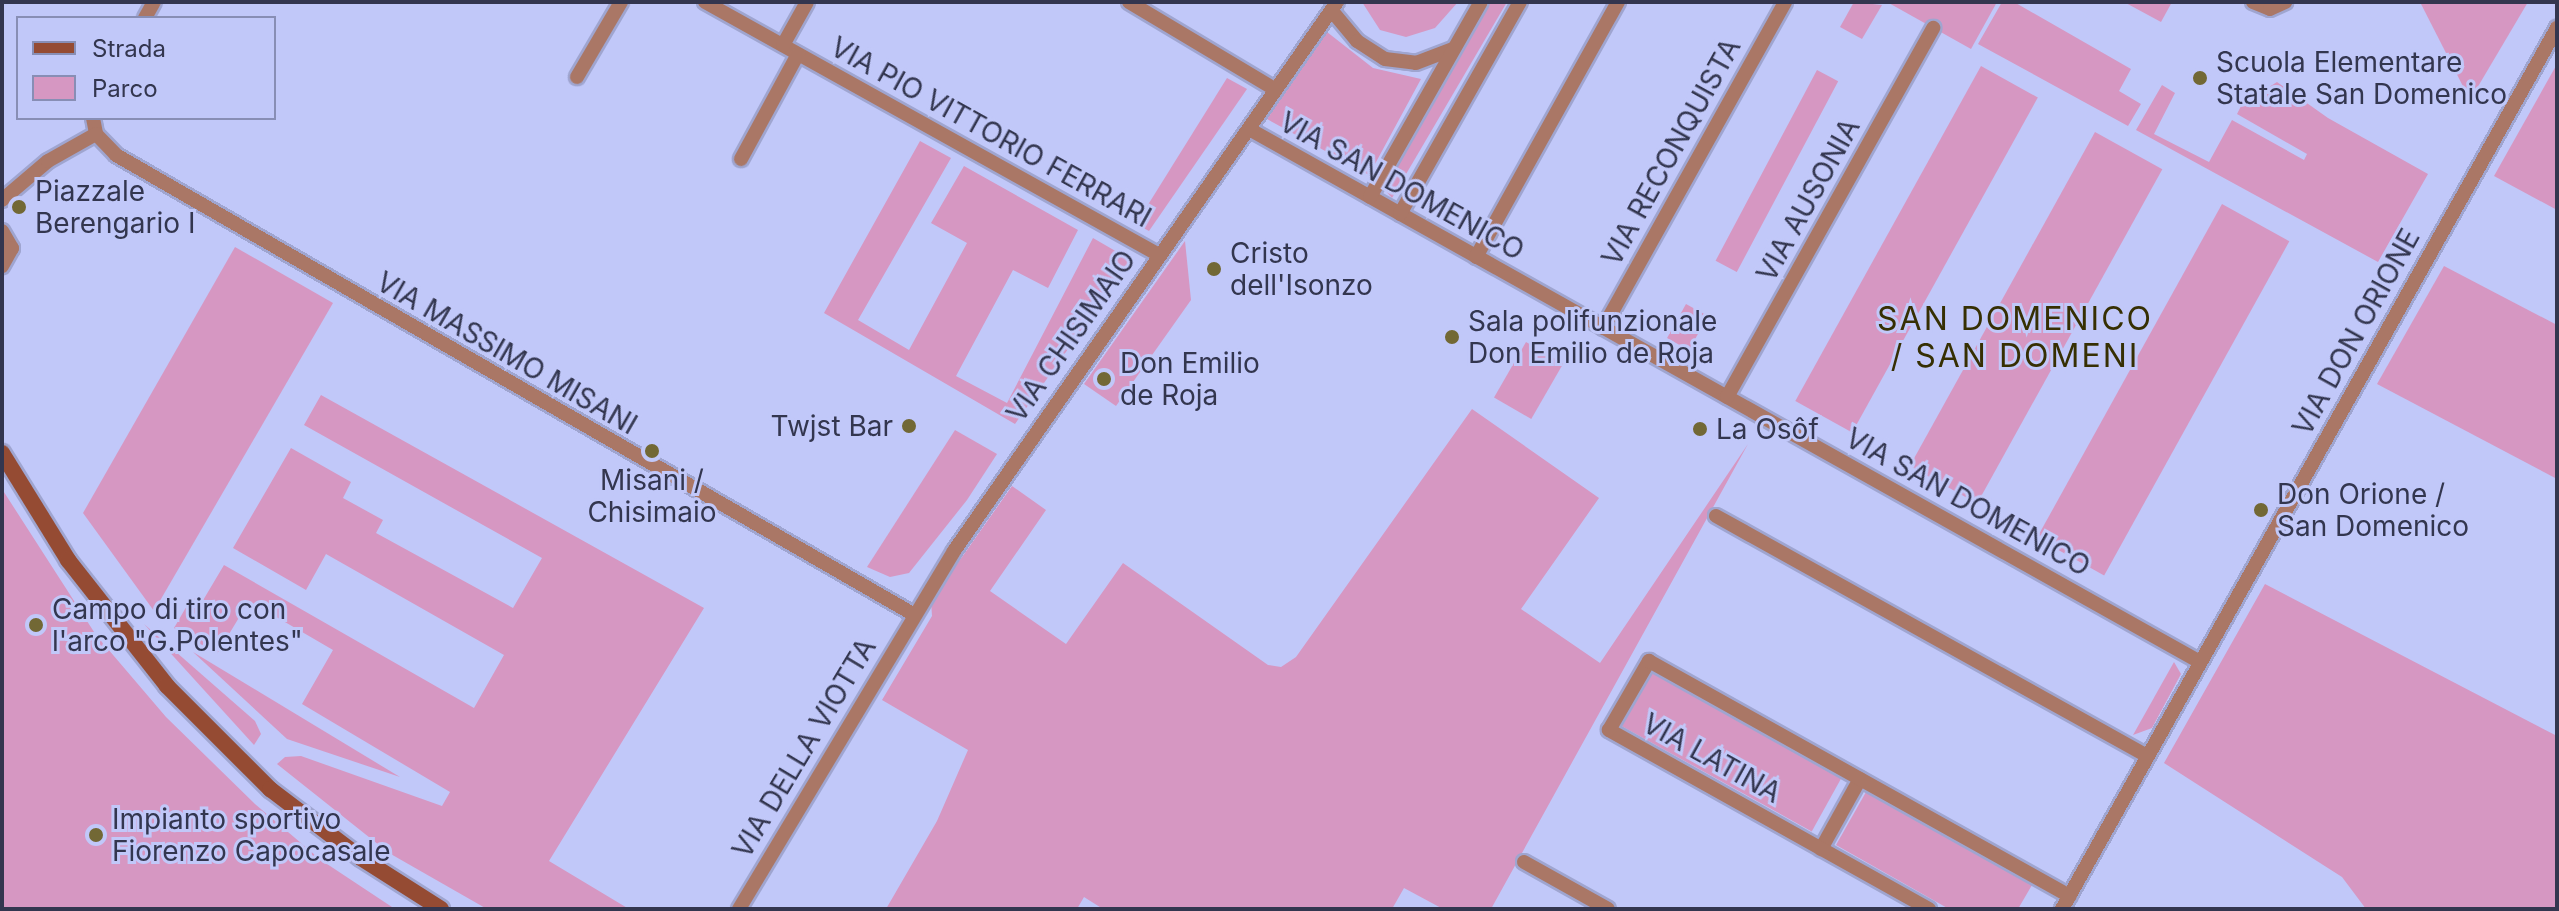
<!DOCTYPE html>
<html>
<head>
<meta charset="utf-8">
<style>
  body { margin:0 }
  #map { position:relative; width:2559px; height:911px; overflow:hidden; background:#c1c8f9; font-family:Inter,sans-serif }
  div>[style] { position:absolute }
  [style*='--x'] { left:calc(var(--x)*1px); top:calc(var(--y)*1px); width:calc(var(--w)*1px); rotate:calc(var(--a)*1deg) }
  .green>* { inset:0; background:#d697c2; transform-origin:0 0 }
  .roads { filter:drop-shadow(2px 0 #9fa5d0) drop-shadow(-2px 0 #9fa5d0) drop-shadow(0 2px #9fa5d0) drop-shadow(0 -2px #9fa5d0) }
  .street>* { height:14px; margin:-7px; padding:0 7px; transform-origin:7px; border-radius:7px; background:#a76 }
  .secondary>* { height:16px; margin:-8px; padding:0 8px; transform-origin:8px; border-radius:8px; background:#954b33 }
  .dots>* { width:22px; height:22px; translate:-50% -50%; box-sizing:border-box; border:4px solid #c1c8f9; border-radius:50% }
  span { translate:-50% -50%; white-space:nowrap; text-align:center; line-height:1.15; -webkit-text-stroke:6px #c1c8f9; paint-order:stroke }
  .poi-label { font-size:28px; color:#33364f }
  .left { translate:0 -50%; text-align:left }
  .right { translate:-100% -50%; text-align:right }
  .street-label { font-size:28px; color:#33364f }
  .quarter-label { font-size:32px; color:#362f03; letter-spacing:2px }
  .frame { position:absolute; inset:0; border:4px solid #33364f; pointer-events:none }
  .legend { position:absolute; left:16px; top:16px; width:260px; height:104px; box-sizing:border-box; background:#c1c8f9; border:2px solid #888eb5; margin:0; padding:10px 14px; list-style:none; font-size:24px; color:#33364f }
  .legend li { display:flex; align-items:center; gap:16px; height:40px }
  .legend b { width:40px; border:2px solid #888eb5 }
</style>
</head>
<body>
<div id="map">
  <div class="green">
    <i style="clip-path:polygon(1362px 2px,1458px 2px,1435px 28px,1406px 37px,1380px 30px)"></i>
    <i style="clip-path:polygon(1488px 2px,1507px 2px,1392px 198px,1384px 189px)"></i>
    <i style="clip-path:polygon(1854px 2px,1882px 5px,1862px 39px,1840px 27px)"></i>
    <i style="clip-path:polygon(1887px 2px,1997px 2px,1971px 49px)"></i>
    <i style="clip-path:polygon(2002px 2px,2014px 2px,2131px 69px,2119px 91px,2141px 104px,2128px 126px,1978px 44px)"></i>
    <i style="clip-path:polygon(2124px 2px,2172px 2px,2161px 22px)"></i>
    <i style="clip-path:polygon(2420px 2px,2528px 2px,2470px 100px)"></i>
    <i style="clip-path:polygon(1327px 32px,1373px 68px,1421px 79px,1369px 175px,1267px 119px)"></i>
    <i style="clip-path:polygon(2557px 64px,2557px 210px,2494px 176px)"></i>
    <i style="left:1981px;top:66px;width:65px;height:383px;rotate:29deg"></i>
    <i style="left:1817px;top:70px;width:24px;height:216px;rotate:28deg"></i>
    <i style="clip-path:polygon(1227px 78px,1247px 89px,1149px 231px,1136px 224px)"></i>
    <i style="clip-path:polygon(2277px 82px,2328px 118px,2428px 174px,2378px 262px,2136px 130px,2162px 85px,2175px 93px,2154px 134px,2209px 162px,2232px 120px,2304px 160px,2307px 154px,2237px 114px,2242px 104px)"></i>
    <i style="left:2095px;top:132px;width:77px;height:382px;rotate:29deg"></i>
    <i style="clip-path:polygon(920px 141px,951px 158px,858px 320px,909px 350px,967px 243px,931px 223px,964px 166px,1078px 230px,1048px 288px,1013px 270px,956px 376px,1007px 403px,1093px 238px,1131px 260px,1015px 424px,824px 313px)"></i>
    <i style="left:2222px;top:204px;width:77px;height:382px;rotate:29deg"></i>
    <i style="clip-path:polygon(1185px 241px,1191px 300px,1116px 406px,1084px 384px)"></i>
    <i style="clip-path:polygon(235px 247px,333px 303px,154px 611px,83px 513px)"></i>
    <i style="clip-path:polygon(2444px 266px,2557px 325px,2557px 479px,2377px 384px)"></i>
    <i style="left:1686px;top:304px;width:25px;height:39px;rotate:29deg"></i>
    <i style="left:1526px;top:342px;width:43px;height:64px;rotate:30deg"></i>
    <i style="clip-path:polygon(321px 395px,704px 608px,549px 861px,629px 909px,487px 909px,389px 853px,277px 764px,285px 757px,301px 756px,442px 806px,450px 792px,302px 704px,333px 650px,249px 601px,217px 654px,174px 628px,192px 597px,202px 602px,224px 565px,474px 708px,504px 655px,326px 554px,306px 590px,233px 548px,291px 448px,351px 482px,343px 498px,383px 520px,376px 533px,513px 608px,542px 558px,304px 425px)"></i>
    <i style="clip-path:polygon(1472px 409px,1599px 498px,1521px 609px,1600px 663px,1748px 444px,1491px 909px,1443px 909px,1404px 888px,1392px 909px,1103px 909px,1084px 897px,1077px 909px,886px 909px,937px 821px,968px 750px,882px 700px,932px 616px,931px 601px,1012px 486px,1046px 510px,990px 591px,1066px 644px,1123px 563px,1268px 665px,1281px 667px,1296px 657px)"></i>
    <i style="clip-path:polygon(955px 430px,997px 454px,967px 500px,909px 573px,890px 577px,867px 567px)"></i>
    <i style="clip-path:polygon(2px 489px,96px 635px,166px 717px,255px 804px,321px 860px,395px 909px,2px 909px)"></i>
    <i style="clip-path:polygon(2265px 584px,2557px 736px,2557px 909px,2366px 909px,2342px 877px,2164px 763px)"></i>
    <i style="clip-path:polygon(144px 624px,255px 721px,261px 734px,254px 745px)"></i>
    <i style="clip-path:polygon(193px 652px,400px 777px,287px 739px)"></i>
    <i style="clip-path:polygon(2174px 662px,2181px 674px,2152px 728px,2133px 735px)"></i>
    <i style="left:1652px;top:672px;width:217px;height:62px;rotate:29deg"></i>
    <i style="clip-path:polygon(1866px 792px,2032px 885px,2018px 909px,1949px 909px,1836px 845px)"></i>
  </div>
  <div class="roads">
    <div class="street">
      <i style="--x:705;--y:2;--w:520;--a:29.13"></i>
      <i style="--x:1129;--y:2;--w:171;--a:30.9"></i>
      <i style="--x:2253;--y:2;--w:18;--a:22"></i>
      <i style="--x:2270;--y:9;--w:17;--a:-25"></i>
      <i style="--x:1332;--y:11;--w:39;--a:50"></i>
      <i style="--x:1357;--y:41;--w:33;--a:33"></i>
      <i style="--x:1385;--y:59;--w:31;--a:7"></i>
      <i style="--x:1416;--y:63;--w:40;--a:-21"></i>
      <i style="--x:145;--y:18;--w:18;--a:-61"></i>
      <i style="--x:783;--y:45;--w:49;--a:-60.8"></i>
      <i style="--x:577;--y:77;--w:87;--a:-59.6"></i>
      <i style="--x:93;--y:118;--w:16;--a:79"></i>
      <i style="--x:96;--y:134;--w:29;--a:46"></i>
      <i style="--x:116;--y:155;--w:920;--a:29.94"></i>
      <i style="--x:1249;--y:129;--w:1090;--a:29.27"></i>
      <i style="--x:741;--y:159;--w:119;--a:-61.5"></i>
      <i style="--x:1370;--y:197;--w:224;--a:-60.4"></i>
      <i style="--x:2;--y:200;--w:60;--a:-40.3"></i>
      <i style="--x:48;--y:161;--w:55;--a:-29.4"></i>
      <i style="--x:1400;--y:214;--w:244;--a:-60.5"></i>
      <i style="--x:2;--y:231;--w:20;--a:60"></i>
      <i style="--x:12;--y:248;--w:21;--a:119"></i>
      <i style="--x:1476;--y:257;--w:292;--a:-60.9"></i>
      <i style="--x:1603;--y:328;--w:373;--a:-60.8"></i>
      <i style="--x:1727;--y:397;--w:423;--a:-60.8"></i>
      <i style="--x:1716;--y:516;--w:494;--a:29.1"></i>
      <i style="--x:1821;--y:849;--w:80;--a:-60.9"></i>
      <i style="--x:1524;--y:862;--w:96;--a:29.2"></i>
      <i style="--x:739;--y:909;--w:418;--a:-59"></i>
      <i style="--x:954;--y:551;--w:669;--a:-55.1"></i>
      <i style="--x:1929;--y:909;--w:367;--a:-150.8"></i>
      <i style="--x:1609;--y:730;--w:80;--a:-59.9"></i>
      <i style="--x:1649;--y:661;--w:482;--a:29.2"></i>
      <i style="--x:2062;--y:909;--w:1011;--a:-60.67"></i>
    </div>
    <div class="secondary">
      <i style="--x:2;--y:453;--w:126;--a:58.3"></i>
      <i style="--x:68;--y:560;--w:160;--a:51.8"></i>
      <i style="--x:167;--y:686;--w:146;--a:45"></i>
      <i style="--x:270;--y:789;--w:114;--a:37.2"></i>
      <i style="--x:361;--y:858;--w:95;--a:32.5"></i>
    </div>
  </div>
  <div class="dots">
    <i style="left:2200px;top:78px;background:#726835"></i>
    <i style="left:19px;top:207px;background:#726835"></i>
    <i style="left:1214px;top:269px;background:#726835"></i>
    <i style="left:1452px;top:337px;background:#726835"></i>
    <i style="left:1104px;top:379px;background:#726835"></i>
    <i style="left:909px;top:426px;background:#726835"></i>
    <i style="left:1700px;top:429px;background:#726835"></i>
    <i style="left:652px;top:451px;background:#726835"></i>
    <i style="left:2261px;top:510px;background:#726835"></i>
    <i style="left:36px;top:625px;background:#726835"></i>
    <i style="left:96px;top:835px;background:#726835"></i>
  </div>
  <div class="poi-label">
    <span class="left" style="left:2216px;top:78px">Scuola Elementare<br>Statale San Domenico</span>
    <span class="left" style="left:35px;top:207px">Piazzale<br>Berengario I</span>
    <span class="left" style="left:1230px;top:269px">Cristo<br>dell'Isonzo</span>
    <span class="left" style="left:1468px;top:337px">Sala polifunzionale<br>Don Emilio de Roja</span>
    <span class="left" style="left:1120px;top:379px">Don Emilio<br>de Roja</span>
    <span class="right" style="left:893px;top:426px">Twjst Bar</span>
    <span class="left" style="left:1716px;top:429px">La Osôf</span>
    <span style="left:652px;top:496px">Misani /<br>Chisimaio</span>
    <span class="left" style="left:2277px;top:510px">Don Orione /<br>San Domenico</span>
    <span class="left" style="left:52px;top:625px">Campo di tiro con<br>l'arco "G.Polentes"</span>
    <span class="left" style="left:112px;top:835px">Impianto sportivo<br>Fiorenzo Capocasale</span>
  </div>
  <div class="street-label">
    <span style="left:991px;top:132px;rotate:29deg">VIA PIO VITTORIO FERRARI</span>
    <span style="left:1671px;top:152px;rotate:-61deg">VIA RECONQUISTA</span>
    <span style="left:1402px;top:186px;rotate:29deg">VIA SAN DOMENICO</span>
    <span style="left:1808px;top:200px;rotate:-61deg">VIA AUSONIA</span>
    <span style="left:2356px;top:332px;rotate:-61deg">VIA DON ORIONE</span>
    <span style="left:1071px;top:336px;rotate:-55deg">VIA CHISIMAIO</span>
    <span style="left:507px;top:353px;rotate:30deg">VIA MASSIMO MISANI</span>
    <span style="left:1968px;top:502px;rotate:29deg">VIA SAN DOMENICO</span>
    <span style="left:804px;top:748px;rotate:-59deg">VIA DELLA VIOTTA</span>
    <span style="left:1712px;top:758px;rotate:29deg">VIA LATINA</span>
  </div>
  <div class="quarter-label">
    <span style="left:2015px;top:338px">SAN DOMENICO<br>/ SAN DOMENI</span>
  </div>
  <div class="frame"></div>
  <ul class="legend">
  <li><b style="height:10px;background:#954b33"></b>Strada</li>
  <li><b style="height:22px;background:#d697c2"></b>Parco</li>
  </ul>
</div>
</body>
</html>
